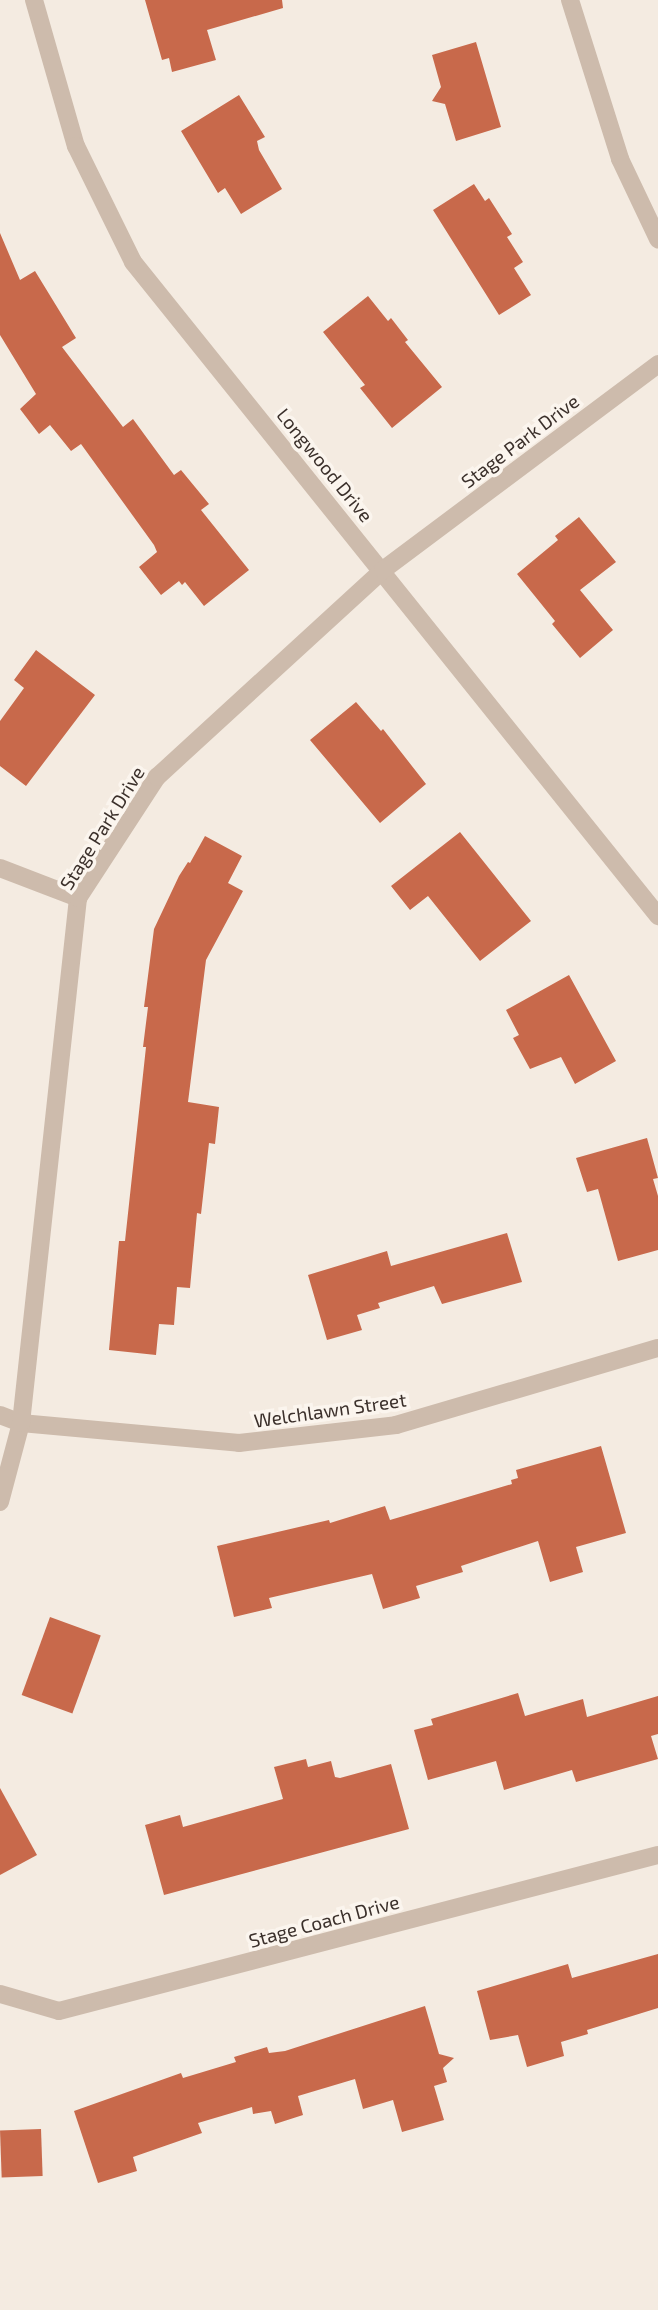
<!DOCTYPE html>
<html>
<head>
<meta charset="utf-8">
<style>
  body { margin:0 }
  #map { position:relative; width:658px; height:2310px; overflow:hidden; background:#f4ebe1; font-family:"Exo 2",sans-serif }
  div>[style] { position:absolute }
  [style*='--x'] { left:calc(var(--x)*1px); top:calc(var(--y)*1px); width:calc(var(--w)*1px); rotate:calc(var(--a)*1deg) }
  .building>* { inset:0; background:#c8694b; transform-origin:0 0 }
  .minor>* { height:18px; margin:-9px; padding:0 9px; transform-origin:9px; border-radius:9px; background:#cdbbac }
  span { translate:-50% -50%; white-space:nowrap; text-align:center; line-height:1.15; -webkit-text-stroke:7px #fbf5ee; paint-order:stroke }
  .street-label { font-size:19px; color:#3b302b }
</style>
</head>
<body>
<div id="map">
  <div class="building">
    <i style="clip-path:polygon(145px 0,282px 0,283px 8px,207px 30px,216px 60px,172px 72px,169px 58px,162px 60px)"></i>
    <i style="clip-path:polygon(476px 42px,501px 127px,456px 141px,445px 104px,432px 101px,441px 87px,432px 55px)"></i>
    <i style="clip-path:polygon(239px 95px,265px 137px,257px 141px,259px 150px,282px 189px,241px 214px,225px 188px,218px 193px,181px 131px)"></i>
    <i style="clip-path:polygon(474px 184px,485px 201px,489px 198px,512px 234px,507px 237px,523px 262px,514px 268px,531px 295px,499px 315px,433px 210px)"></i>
    <i style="clip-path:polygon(0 233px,20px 280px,35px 271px,76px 338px,62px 347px,123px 427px,133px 419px,174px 475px,181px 470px,209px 504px,201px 510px,249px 570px,204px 606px,185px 582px,182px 585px,179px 581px,161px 595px,139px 567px,157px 552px,154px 545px,81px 444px,71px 451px,50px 425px,39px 434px,20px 409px,36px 394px,0 335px)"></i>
    <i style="clip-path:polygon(368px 296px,388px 321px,391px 318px,408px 340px,405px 342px,442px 387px,392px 428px,360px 388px,365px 385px,323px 332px)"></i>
    <i style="clip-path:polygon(579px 517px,616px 562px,580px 590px,613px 630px,580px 658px,552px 624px,555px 621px,517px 574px,558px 540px,555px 536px)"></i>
    <i style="clip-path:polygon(36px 650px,95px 695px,26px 786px,0 766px,0 721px,24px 688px,14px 680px)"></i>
    <i style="clip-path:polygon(356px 702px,381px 731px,383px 729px,426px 784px,380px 823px,310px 740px)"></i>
    <i style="clip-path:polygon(460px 832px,531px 921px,480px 961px,428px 896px,410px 910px,391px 886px)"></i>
    <i style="clip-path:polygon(205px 836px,242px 856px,228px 883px,243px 891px,206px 960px,188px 1102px,219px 1107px,215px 1144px,209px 1143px,201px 1214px,197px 1213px,190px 1288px,177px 1287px,174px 1325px,159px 1324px,156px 1355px,109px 1350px,119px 1241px,125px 1241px,146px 1047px,143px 1047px,148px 1007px,144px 1007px,154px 929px,179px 876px,188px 862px,190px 863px)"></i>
    <i style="clip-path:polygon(569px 975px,616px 1061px,575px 1084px,561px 1057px,530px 1069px,513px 1038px,519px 1035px,506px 1010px)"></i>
    <i style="clip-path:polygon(647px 1138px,658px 1178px,653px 1179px,658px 1196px,658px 1250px,618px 1261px,598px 1189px,587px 1192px,576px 1158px)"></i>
    <i style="clip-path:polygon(507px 1233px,522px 1282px,442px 1304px,434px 1286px,378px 1303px,380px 1308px,357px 1315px,362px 1330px,327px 1340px,308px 1275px,387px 1251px,391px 1266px)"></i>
    <i style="clip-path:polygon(601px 1446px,626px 1533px,576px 1547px,583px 1572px,550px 1582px,538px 1541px,461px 1566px,463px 1572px,416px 1586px,420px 1598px,383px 1609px,372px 1574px,269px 1598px,272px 1608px,234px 1617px,217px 1546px,329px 1520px,330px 1523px,385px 1506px,390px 1520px,512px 1484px,511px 1480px,518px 1478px,516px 1470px)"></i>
    <i style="left:50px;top:1617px;width:54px;height:83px;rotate:20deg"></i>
    <i style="clip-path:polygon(518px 1693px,525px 1716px,583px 1699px,587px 1717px,658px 1696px,658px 1734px,651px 1736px,658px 1759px,576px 1782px,572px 1770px,504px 1790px,496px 1761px,428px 1780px,414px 1730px,433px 1725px,431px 1719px)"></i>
    <i style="clip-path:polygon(306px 1759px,308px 1767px,331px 1761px,335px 1777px,340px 1778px,391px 1764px,409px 1829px,164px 1895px,145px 1825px,180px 1815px,183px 1827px,283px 1799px,274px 1767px)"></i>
    <i style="clip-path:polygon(0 1788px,37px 1855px,0 1875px)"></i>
    <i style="clip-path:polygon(658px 1954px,658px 2008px,587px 2030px,588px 2034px,561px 2042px,564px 2056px,527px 2067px,518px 2035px,490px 2040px,477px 1991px,568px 1964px,572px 1978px)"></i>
    <i style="clip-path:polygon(425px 2006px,439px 2054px,454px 2058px,443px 2068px,447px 2082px,434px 2086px,444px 2120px,402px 2132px,393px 2100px,363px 2109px,355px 2079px,298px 2096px,303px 2115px,275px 2124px,271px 2111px,253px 2114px,252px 2107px,198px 2123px,202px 2133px,133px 2157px,137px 2171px,98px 2183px,74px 2111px,181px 2073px,183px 2078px,236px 2062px,234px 2057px,267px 2047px,269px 2053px,285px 2051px)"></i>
    <i style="left:41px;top:2129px;width:47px;height:41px;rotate:88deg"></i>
  </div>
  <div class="minor">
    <i style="--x:34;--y:0;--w:152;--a:74"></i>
    <i style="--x:76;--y:146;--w:129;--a:63.8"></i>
    <i style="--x:133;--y:262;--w:839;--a:51.24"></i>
    <i style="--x:570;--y:0;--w:167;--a:72.5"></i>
    <i style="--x:620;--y:159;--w:89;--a:64.6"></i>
    <i style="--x:0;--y:868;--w:84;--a:21"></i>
    <i style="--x:0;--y:1415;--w:22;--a:21"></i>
    <i style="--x:21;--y:1423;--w:219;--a:5.2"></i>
    <i style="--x:239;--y:1443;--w:158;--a:-6.5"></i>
    <i style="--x:396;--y:1425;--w:273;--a:-16.4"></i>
    <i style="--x:0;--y:1502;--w:82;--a:-75.1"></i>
    <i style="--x:21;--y:1423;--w:528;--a:-83.8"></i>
    <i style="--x:78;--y:898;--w:145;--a:-56.9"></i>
    <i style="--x:157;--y:777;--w:306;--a:-42.5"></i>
    <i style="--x:383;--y:570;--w:344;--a:-36.8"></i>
    <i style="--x:0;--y:1994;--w:61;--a:16.1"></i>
    <i style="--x:59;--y:2011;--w:619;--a:-14.6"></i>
  </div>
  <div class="street-label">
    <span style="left:520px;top:441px;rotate:-37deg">Stage Park Drive</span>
    <span style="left:325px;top:465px;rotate:51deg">Longwood Drive</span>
    <span style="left:102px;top:828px;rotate:-58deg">Stage Park Drive</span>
    <span style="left:330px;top:1410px;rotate:-8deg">Welchlawn Street</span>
    <span style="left:324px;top:1921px;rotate:-15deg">Stage Coach Drive</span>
  </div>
</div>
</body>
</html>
